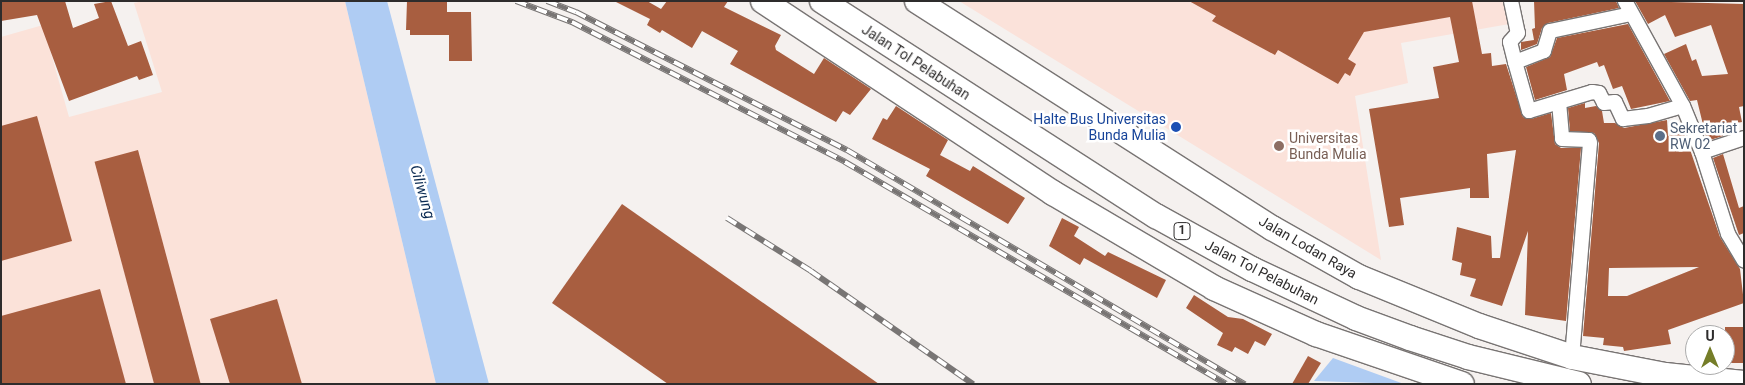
<!DOCTYPE html>
<html>
<head>
<meta charset="utf-8">
<style>
  body { margin:0 }
  #map { position:relative; width:1745px; height:385px; overflow:hidden; background:#f5f1ef; font-family:Roboto,sans-serif }
  div>[style] { position:absolute }
  [style*='--x'] { left:calc(var(--x)*1px); top:calc(var(--y)*1px); width:calc(var(--w)*1px); rotate:calc(var(--a)*1deg) }
  .industrial>* { inset:0; background:#fbe2d9 }
  .education>* { inset:0; background:#fbe2da }
  .water>* { inset:0; background:#afccf3 }
  .building>* { inset:0; background:#a85e40; transform-origin:0 0 }
  .roads { filter:drop-shadow(1px 0 #787473) drop-shadow(-1px 0 #787473) drop-shadow(0 1px #787473) drop-shadow(0 -1px #787473) }
  .street>* { height:14px; margin:-7px; padding:0 7px; transform-origin:7px; border-radius:7px; background:#fff }
  .highway>* { height:24px; margin:-12px; padding:0 12px; transform-origin:12px; border-radius:12px; background:#fff }
  .rail>* { height:5.5px; margin-top:-2.75px; transform-origin:0; background:repeating-linear-gradient(90deg,#fff 0 11px,#787574 0 22px); box-sizing:border-box; border-block:1px solid #787574 }
  .dots>* { width:14px; height:14px; translate:-50% -50%; box-sizing:border-box; border:2px solid #fff; border-radius:50% }
  span { translate:-50% -50%; white-space:nowrap; text-align:center; line-height:1.15; -webkit-text-stroke:5px #fff; paint-order:stroke }
  .shield-label span { padding:1px 4px; background:#fff; border:1px solid; border-radius:4px; -webkit-text-stroke-width:0 }
  .shield-label { font-size:12px; color:#2e2c2c; font-weight:700 }
  .street-label { font-size:14px; color:#2e2c2c }
  .transit-label { font-size:14px; color:#164399 }
  .right { translate:-100% -50%; text-align:right }
  .service-label { font-size:14px; color:#4e5e75 }
  .left { translate:0 -50%; text-align:left }
  .education-label { font-size:14px; color:#785e54 }
  .water-label { font-size:15px; color:#0b2b53; font-style:italic }
  .frame { position:absolute; inset:0; border:2px solid #2e2c2c; pointer-events:none }
  .north { position:absolute; left:1685px; top:325px; width:50px; height:50px; box-sizing:border-box; background:#fff; border:1px solid #ababab; border-radius:50%; rotate:0deg; font-size:14px; font-weight:700; line-height:20px; text-align:center; color:#2e2c2c }
  .north::after { content:''; display:block; margin:auto; width:18px; height:22px; background:#757d28; clip-path:polygon(50% 0,100% 100%,50% 72%,0 100%) }
</style>
</head>
<body>
<div id="map">
  <div class="industrial">
    <i style="clip-path:polygon(143px 1px,345px 1px,436px 384px,1px 384px,1px 37px,43px 25px,69px 117px,162px 92px,134px 3px)"></i>
  </div>
  <div class="education">
    <i style="clip-path:polygon(959px 1px,1509px 1px,1515px 23px,1401px 43px,1408px 83px,1355px 96px,1381px 260px)"></i>
  </div>
  <div class="water">
    <i style="clip-path:polygon(345px 1px,387px 1px,489px 384px,436px 384px)"></i>
    <i style="clip-path:polygon(1333px 358px,1404px 384px,1314px 381px)"></i>
  </div>
  <div class="building">
    <i style="clip-path:polygon(1px 1px,65px 1px,73px 28px,99px 18px,94px 4px,111px 1px,128px 46px,141px 41px,153px 75px,139px 80px,137px 76px,69px 101px,37px 15px,1px 21px)"></i>
    <i style="clip-path:polygon(407px 1px,447px 1px,447px 12px,471px 12px,472px 61px,449px 61px,449px 35px,410px 35px,410px 30px,406px 30px)"></i>
    <i style="clip-path:polygon(614px 1px,647px 1px,661px 9px,667px 1px,728px 1px,724px 7px,781px 35px,775px 46px,776px 50px,814px 74px,824px 58px,871px 89px,850px 115px,843px 111px,836px 122px,730px 64px,738px 51px,702px 31px,692px 48px,662px 30px,660px 33px,647px 25px,650px 19px)"></i>
    <i style="clip-path:polygon(1189px 1px,1472px 1px,1482px 54px,1491px 53px,1492px 66px,1506px 64px,1523px 117px,1531px 119px,1551px 113px,1555px 144px,1561px 148px,1581px 148px,1566px 321px,1525px 315px,1528px 231px,1502px 306px,1470px 296px,1476px 279px,1460px 275px,1462px 263px,1452px 260px,1457px 227px,1491px 236px,1492px 258px,1500px 258px,1516px 150px,1487px 154px,1489px 198px,1470px 198px,1470px 188px,1400px 198px,1404px 225px,1389px 227px,1369px 109px,1439px 98px,1433px 67px,1459px 62px,1450px 17px,1364px 32px,1348px 59px,1356px 64px,1350px 76px,1345px 73px,1338px 84px,1278px 50px,1275px 55px,1212px 21px,1216px 16px)"></i>
    <i style="clip-path:polygon(1534px 1px,1616px 1px,1619px 8px,1548px 23px,1542px 28px,1537px 44px,1521px 50px,1521px 42px,1534px 40px,1532px 29px,1535px 28px)"></i>
    <i style="clip-path:polygon(1635px 1px,1744px 4px,1744px 106px,1739px 107px,1742px 122px,1722px 126px,1723px 136px,1707px 141px,1697px 100px,1690px 101px,1664px 54px,1686px 44px,1692px 61px,1696px 59px,1702px 76px,1728px 74px,1711px 25px,1675px 37px,1665px 15px,1648px 24px)"></i>
    <i style="clip-path:polygon(1628px 24px,1670px 101px,1631px 109px,1622px 86px,1613px 89px,1604px 65px,1599px 67px,1597px 62px,1564px 74px,1567px 90px,1535px 100px,1526px 67px,1550px 57px,1557px 38px)"></i>
    <i style="clip-path:polygon(evenodd,1585px 103px,1585px 108px,1596px 106px,1602px 111px,1604px 123px,1615px 123px,1624px 128px,1667px 120px,1668px 136px,1684px 132px,1720px 237px,1740px 269px,1744px 303px,1668px 330px,1671px 344px,1624px 351px,1623px 347px,1603px 345px,1604px 338px,1583px 336px,1599px 143px,1594px 133px,1570px 131px,1568px 108px,1585px 103px,1699px 267px,1627px 296px,1608px 296px,1609px 268px,1699px 267px)"></i>
    <i style="clip-path:polygon(896px 106px,948px 140px,940px 155px,970px 171px,973px 166px,1025px 198px,1008px 224px,926px 176px,930px 169px,872px 139px,883px 118px,887px 120px)"></i>
    <i style="clip-path:polygon(37px 116px,72px 241px,1px 261px,1px 126px)"></i>
    <i style="left:138px;top:150px;width:242px;height:45px;rotate:75deg"></i>
    <i style="clip-path:polygon(1723px 154px,1739px 208px,1744px 206px,1744px 233px,1739px 235px,1713px 158px)"></i>
    <i style="clip-path:polygon(622px 204px,879px 384px,668px 384px,552px 303px)"></i>
    <i style="clip-path:polygon(1062px 218px,1079px 227px,1074px 236px,1105px 256px,1108px 252px,1166px 280px,1157px 298px,1084px 258px,1080px 265px,1049px 246px)"></i>
    <i style="clip-path:polygon(100px 289px,126px 384px,1px 384px,1px 316px)"></i>
    <i style="clip-path:polygon(1194px 295px,1228px 317px,1243px 319px,1272px 334px,1265px 346px,1255px 341px,1248px 354px,1235px 347px,1232px 352px,1217px 345px,1223px 333px,1186px 308px)"></i>
    <i style="clip-path:polygon(277px 299px,302px 384px,230px 384px,210px 319px)"></i>
    <i style="left:1744px;top:327px;width:36px;height:19px;rotate:90deg"></i>
    <i style="clip-path:polygon(1308px 356px,1321px 363px,1308px 384px,1292px 384px)"></i>
  </div>
  <div class="roads">
    <div class="street">
      <i style="--x:1511;--y:1;--w:33;--a:78"></i>
      <i style="--x:1518;--y:33;--w:12;--a:132"></i>
      <i style="--x:1510;--y:42;--w:21;--a:76"></i>
      <i style="--x:1625;--y:1;--w:120;--a:61.1"></i>
      <i style="--x:1683;--y:106;--w:50;--a:67.6"></i>
      <i style="--x:1702;--y:152;--w:86;--a:72.4"></i>
      <i style="--x:1728;--y:234;--w:31;--a:59"></i>
      <i style="--x:1631;--y:14;--w:83;--a:168.1"></i>
      <i style="--x:1550;--y:31;--w:21;--a:107"></i>
      <i style="--x:1544;--y:51;--w:31;--a:159"></i>
      <i style="--x:1515;--y:62;--w:51;--a:74.1"></i>
      <i style="--x:1529;--y:111;--w:66;--a:-16.8"></i>
      <i style="--x:1592;--y:92;--w:7;--a:8"></i>
      <i style="--x:1599;--y:93;--w:11;--a:63"></i>
      <i style="--x:1604;--y:103;--w:11;--a:-5"></i>
      <i style="--x:1615;--y:102;--w:19;--a:65"></i>
      <i style="--x:1623;--y:119;--w:25;--a:-7"></i>
      <i style="--x:1648;--y:116;--w:36;--a:-16"></i>
      <i style="--x:1559;--y:102;--w:37;--a:85"></i>
      <i style="--x:1562;--y:139;--w:27;--a:2"></i>
      <i style="--x:1589;--y:140;--w:3;--a:72"></i>
      <i style="--x:1590;--y:143;--w:215;--a:94.8"></i>
      <i style="--x:1702;--y:152;--w:44;--a:-18.4"></i>
    </div>
    <div class="highway">
      <i style="--x:763;--y:1;--w:348;--a:33.5"></i>
      <i style="--x:1053;--y:193;--w:187;--a:30.5"></i>
      <i style="--x:1214;--y:288;--w:112;--a:24.3"></i>
      <i style="--x:1316;--y:334;--w:154;--a:18.9"></i>
      <i style="--x:822;--y:1;--w:397;--a:32.8"></i>
      <i style="--x:1156;--y:216;--w:110;--a:28.9"></i>
      <i style="--x:1252;--y:269;--w:115;--a:25.2"></i>
      <i style="--x:1356;--y:318;--w:58;--a:20.3"></i>
      <i style="--x:1410;--y:338;--w:61;--a:18.1"></i>
      <i style="--x:1468;--y:357;--w:114;--a:13.7"></i>
      <i style="--x:917;--y:1;--w:421;--a:32.6"></i>
      <i style="--x:1272;--y:228;--w:100;--a:29.4"></i>
      <i style="--x:1359;--y:277;--w:130;--a:22.2"></i>
      <i style="--x:1479;--y:326;--w:98;--a:18.4"></i>
      <i style="--x:1572;--y:357;--w:95;--a:11"></i>
      <i style="--x:1665;--y:375;--w:79;--a:5.8"></i>
    </div>
  </div>
  <div class="rail">
    <i style="--x:516;--y:1;--w:60;--a:20.6"></i>
    <i style="--x:572;--y:22;--w:307;--a:27.1"></i>
    <i style="--x:845;--y:162;--w:441;--a:30.2"></i>
    <i style="--x:547;--y:1;--w:31;--a:21"></i>
    <i style="--x:576;--y:12;--w:304;--a:27"></i>
    <i style="--x:847;--y:150;--w:462;--a:30.5"></i>
    <i style="--x:727;--y:218;--w:99;--a:32.2"></i>
    <i style="--x:811;--y:271;--w:198;--a:34.9"></i>
  </div>
  <div class="dots">
    <i style="left:1176px;top:127px;background:#1a4fb4"></i>
    <i style="left:1660px;top:136px;background:#5c6f8a"></i>
    <i style="left:1279px;top:146px;background:#8d6e63"></i>
  </div>
  <div class="shield-label">
    <span style="left:1182px;top:231px">1</span>
  </div>
  <div class="street-label">
    <span style="left:916px;top:62px;rotate:33deg">Jalan Tol Pelabuhan</span>
    <span style="left:1308px;top:247px;rotate:30deg">Jalan Lodan Raya</span>
    <span style="left:1262px;top:272px;rotate:27deg">Jalan Tol Pelabuhan</span>
  </div>
  <div class="transit-label">
    <span class="right" style="left:1166px;top:127px">Halte Bus Universitas<br>Bunda Mulia</span>
  </div>
  <div class="service-label">
    <span class="left" style="left:1670px;top:136px">Sekretariat<br>RW 02</span>
  </div>
  <div class="education-label">
    <span class="left" style="left:1289px;top:146px">Universitas<br>Bunda Mulia</span>
  </div>
  <div class="water-label">
    <span style="left:422px;top:192px;rotate:74deg">Ciliwung</span>
  </div>
  <div class="frame"></div>
  <div class="north">U</div>
</div>
</body>
</html>
